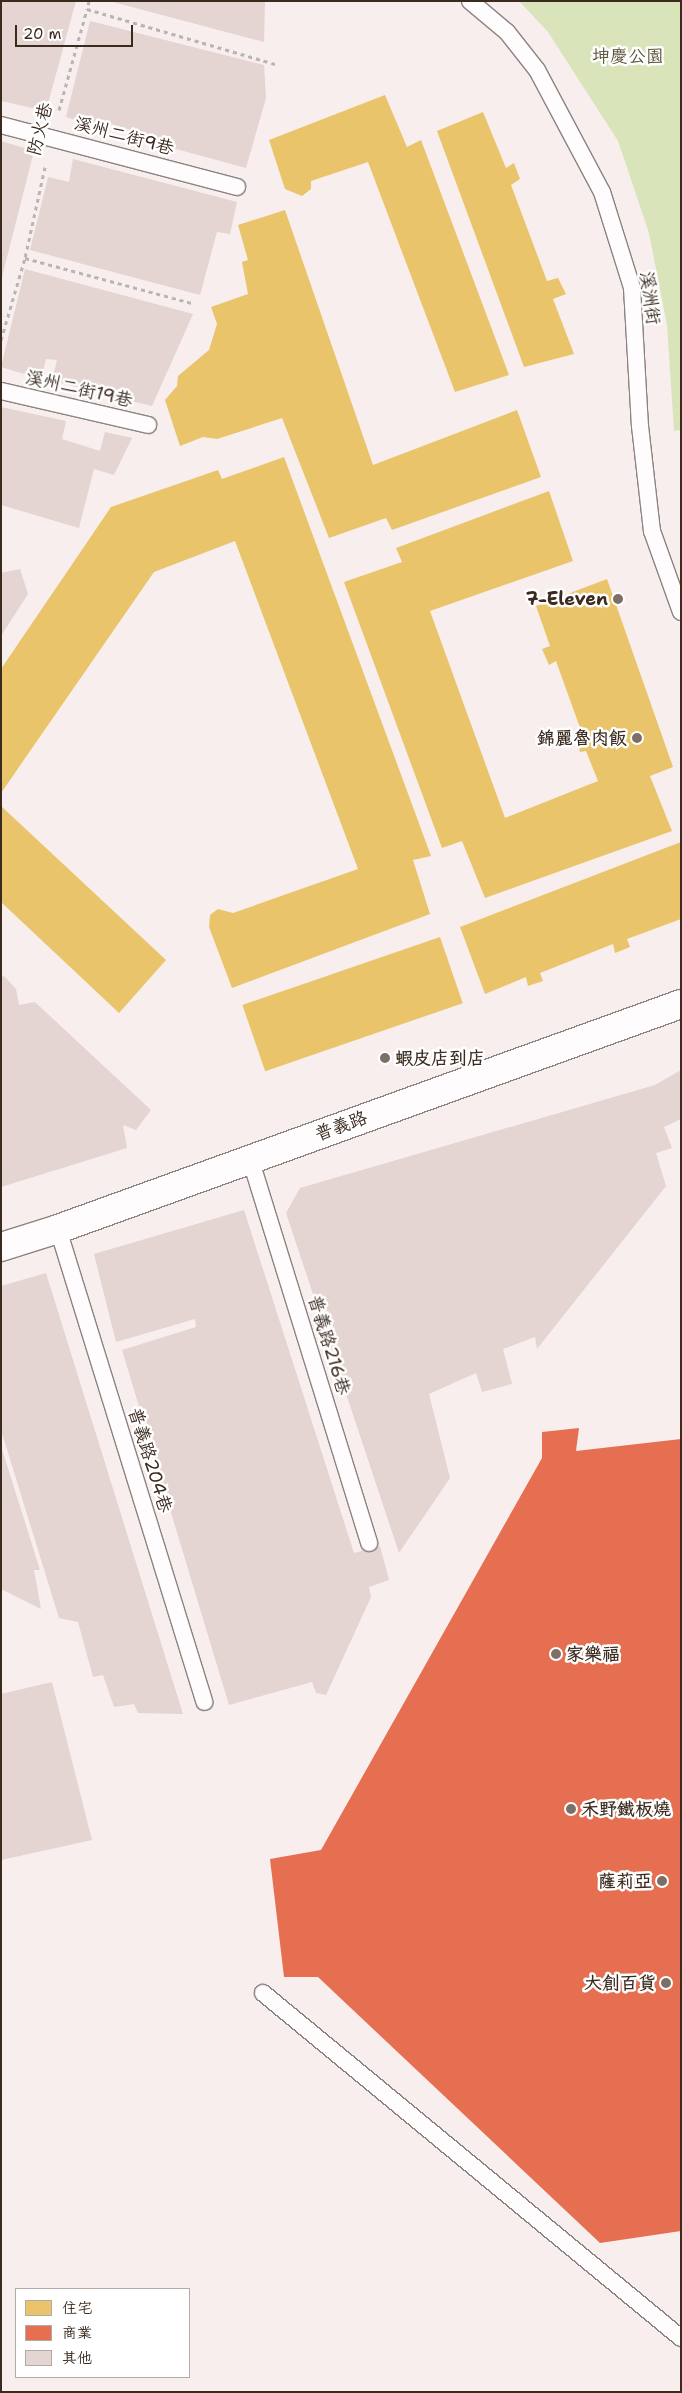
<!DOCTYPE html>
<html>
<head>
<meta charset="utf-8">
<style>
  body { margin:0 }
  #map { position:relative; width:682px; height:2393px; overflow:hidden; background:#f8eeed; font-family:"Shantell Sans","LXGW WenKai TC",sans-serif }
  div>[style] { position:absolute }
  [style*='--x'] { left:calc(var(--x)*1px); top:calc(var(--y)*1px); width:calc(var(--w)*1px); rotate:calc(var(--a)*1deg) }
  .green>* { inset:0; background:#dae4bb }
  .homes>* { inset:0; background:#e9c46a; transform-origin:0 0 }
  .shops>* { inset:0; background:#e76f51 }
  .building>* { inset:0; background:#e4d4d2 }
  .path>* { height:3px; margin-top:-1.5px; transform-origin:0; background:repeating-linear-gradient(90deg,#b8b5b3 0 4px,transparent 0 8px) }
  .roads { filter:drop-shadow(1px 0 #8b8380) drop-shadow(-1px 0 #8b8380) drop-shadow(0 1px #8b8380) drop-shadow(0 -1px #8b8380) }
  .lane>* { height:16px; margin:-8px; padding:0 8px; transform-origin:8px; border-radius:8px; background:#fefcfc }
  .secondary>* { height:28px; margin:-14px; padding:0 14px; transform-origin:14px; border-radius:14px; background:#fefcfc }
  .dots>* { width:14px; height:14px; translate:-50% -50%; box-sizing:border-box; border:2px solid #fff; border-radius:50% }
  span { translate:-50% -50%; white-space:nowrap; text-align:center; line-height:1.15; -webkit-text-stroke:5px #fff; paint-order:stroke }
  .park-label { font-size:18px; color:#5d563b }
  .street-label { font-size:18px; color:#3b2a1e }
  .poi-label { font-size:18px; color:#3b2a1e; font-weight:700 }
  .right { translate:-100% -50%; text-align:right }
  .left { translate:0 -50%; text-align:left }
  .frame { position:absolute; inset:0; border:2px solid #3b2a1e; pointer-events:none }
  .legend { position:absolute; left:15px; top:2288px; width:175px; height:90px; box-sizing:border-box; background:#fff; border:1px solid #b1aaa5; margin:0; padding:6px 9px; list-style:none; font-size:15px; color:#3b2a1e }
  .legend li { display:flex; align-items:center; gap:10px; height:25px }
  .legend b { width:25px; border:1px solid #b1aaa5 }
  .scale { position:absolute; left:15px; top:25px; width:118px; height:22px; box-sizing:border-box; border:2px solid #3b2a1e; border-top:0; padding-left:6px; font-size:15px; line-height:18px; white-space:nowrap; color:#3b2a1e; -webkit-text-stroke:4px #fff; paint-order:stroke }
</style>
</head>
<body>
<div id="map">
  <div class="green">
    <i style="clip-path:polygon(519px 1px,681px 1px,681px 430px,674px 431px,667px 325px,649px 233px,618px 141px,548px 32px)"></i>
  </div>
  <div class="homes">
    <i style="clip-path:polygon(385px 95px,407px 147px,421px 140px,509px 375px,455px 392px,368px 162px,311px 181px,311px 189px,302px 196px,285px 189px,269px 140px)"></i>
    <i style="clip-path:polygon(483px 112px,506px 168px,514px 163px,520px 179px,511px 185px,547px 281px,558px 278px,566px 294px,553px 299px,574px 354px,524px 367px,437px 131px)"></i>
    <i style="clip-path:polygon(285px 210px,373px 465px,517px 410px,541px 477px,392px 530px,386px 518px,329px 538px,282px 418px,217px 439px,203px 437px,180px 446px,165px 400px,177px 386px,178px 376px,209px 350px,217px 324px,211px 307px,248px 294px,242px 262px,248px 260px,238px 225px)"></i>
    <i style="clip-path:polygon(284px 457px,431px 856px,413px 860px,430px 914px,232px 988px,209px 927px,210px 915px,218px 909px,233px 913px,358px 869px,235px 541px,154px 572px,1px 793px,1px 669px,111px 507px,218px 470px,222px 479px)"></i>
    <i style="clip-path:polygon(549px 491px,573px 561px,430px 611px,505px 818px,598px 781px,586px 751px,580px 752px,576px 740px,583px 736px,556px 661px,549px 665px,542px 649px,550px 646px,536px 606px,607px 579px,673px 767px,650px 776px,672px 831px,485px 898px,462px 841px,442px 848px,344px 582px,402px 562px,396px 548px)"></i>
    <i style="clip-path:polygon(1px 806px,166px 960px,119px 1013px,1px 902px)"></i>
    <i style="clip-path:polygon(681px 842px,681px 919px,627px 939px,630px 947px,615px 953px,613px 944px,540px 973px,543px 981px,528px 986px,526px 977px,485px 994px,460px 927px)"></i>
    <i style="left:440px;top:937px;width:70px;height:209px;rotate:71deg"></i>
  </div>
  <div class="shops">
    <i style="clip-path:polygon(579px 1428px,576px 1451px,681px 1439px,681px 2231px,600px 2243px,318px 1977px,284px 1977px,270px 1859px,321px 1850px,542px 1458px,542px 1432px)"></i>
  </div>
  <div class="building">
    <i style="clip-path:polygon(1px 1px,76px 1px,46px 111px,1px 101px)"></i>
    <i style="clip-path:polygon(113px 1px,265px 1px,264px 42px,113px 2px)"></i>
    <i style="clip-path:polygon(90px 21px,264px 65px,266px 98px,246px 168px,143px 140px,144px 134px,98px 120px,96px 127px,66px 117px)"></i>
    <i style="clip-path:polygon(1px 141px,34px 151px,2px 277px,1px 277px)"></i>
    <i style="clip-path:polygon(73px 159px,237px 202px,230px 234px,217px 232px,200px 295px,30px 250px,48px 177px,69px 182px)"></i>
    <i style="clip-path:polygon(25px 269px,193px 314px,152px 406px,52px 381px,57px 360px,46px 359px,41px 379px,1px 367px)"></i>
    <i style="clip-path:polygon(1px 407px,66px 421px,62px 439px,100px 451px,105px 432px,132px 438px,114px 475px,94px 469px,79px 528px,1px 505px)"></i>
    <i style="clip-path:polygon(20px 569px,28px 594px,1px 636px,1px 573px)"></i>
    <i style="clip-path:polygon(4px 976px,16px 989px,19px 1005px,35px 1002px,151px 1110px,136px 1130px,123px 1125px,127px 1148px,1px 1187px,1px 977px)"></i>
    <i style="clip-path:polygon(681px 1070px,681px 1119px,664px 1127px,672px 1148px,656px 1153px,666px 1186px,537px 1349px,535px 1337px,503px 1349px,512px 1384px,482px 1392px,476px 1373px,429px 1394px,450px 1478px,399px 1553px,286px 1213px,300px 1188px,655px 1085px)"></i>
    <i style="clip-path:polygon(244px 1210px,354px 1553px,380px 1546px,389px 1580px,369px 1587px,371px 1597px,326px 1695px,316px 1693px,312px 1682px,229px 1705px,122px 1350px,196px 1327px,195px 1319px,116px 1342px,94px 1254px)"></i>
    <i style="clip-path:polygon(46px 1273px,183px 1714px,138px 1713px,134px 1704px,114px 1707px,103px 1675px,93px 1677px,78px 1622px,59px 1618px,1px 1430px,1px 1286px)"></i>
    <i style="clip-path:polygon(1px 1446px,40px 1570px,34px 1570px,41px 1609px,1px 1589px)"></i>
    <i style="clip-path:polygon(52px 1682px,92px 1840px,1px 1860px,1px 1694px)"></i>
  </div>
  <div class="path">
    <i style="--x:89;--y:1;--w:8;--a:104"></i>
    <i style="--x:87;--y:9;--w:199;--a:16.3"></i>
    <i style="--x:59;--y:110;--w:105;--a:-74.5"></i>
    <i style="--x:45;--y:167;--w:93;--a:102.4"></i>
    <i style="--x:25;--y:258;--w:176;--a:15.1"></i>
    <i style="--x:1;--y:340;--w:85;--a:-73.7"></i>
  </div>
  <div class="roads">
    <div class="lane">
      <i style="--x:470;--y:1;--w:48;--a:40"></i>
      <i style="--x:507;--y:32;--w:48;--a:51.7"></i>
      <i style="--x:537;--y:70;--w:138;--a:62"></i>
      <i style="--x:602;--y:192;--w:101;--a:72.6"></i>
      <i style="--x:632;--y:288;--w:138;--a:86.7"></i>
      <i style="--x:640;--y:426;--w:106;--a:83.5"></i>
      <i style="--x:652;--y:531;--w:86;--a:70.3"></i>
      <i style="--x:1;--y:125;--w:244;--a:14.7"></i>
      <i style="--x:1;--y:391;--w:151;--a:13"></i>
      <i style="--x:250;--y:1158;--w:403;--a:72.8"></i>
      <i style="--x:58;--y:1229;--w:495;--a:72.8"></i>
      <i style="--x:263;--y:1993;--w:542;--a:39.53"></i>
    </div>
    <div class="secondary">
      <i style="--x:1;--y:1247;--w:60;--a:-17.5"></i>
      <i style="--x:58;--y:1229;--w:662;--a:-19.86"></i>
    </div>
  </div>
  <div class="dots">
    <i style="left:618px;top:599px;background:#7d6f66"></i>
    <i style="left:637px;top:738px;background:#7d6f66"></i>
    <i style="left:385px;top:1058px;background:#7d6f66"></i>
    <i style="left:556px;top:1654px;background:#7d6f66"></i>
    <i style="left:571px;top:1809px;background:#7d6f66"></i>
    <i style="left:662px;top:1881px;background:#7d6f66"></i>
    <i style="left:666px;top:1983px;background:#7d6f66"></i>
  </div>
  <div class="park-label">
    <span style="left:628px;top:56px">坤慶公園</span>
  </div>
  <div class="street-label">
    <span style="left:40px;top:129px;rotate:-76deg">防火巷</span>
    <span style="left:124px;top:136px;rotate:15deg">溪州二街9巷</span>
    <span style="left:650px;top:298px;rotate:82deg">溪洲街</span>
    <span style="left:79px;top:389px;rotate:13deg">溪州二街19巷</span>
    <span style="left:341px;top:1126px;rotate:-20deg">普義路</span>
    <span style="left:329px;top:1345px;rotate:73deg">普義路216巷</span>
    <span style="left:150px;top:1460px;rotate:73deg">普義路204巷</span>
  </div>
  <div class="poi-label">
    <span class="right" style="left:608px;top:599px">7-Eleven</span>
    <span class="right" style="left:627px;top:738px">錦麗魯肉飯</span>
    <span class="left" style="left:395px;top:1058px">蝦皮店到店</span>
    <span class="left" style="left:566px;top:1654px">家樂福</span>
    <span class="left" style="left:581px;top:1809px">禾野鐵板燒</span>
    <span class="right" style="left:652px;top:1881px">薩莉亞</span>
    <span class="right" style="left:656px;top:1983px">大創百貨</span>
  </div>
  <div class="frame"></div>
  <ul class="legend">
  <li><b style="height:14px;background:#e9c46a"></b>住宅</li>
  <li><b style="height:14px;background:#e76f51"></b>商業</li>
  <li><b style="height:14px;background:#e4d4d2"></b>其他</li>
  </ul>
  <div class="scale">20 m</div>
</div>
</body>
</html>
